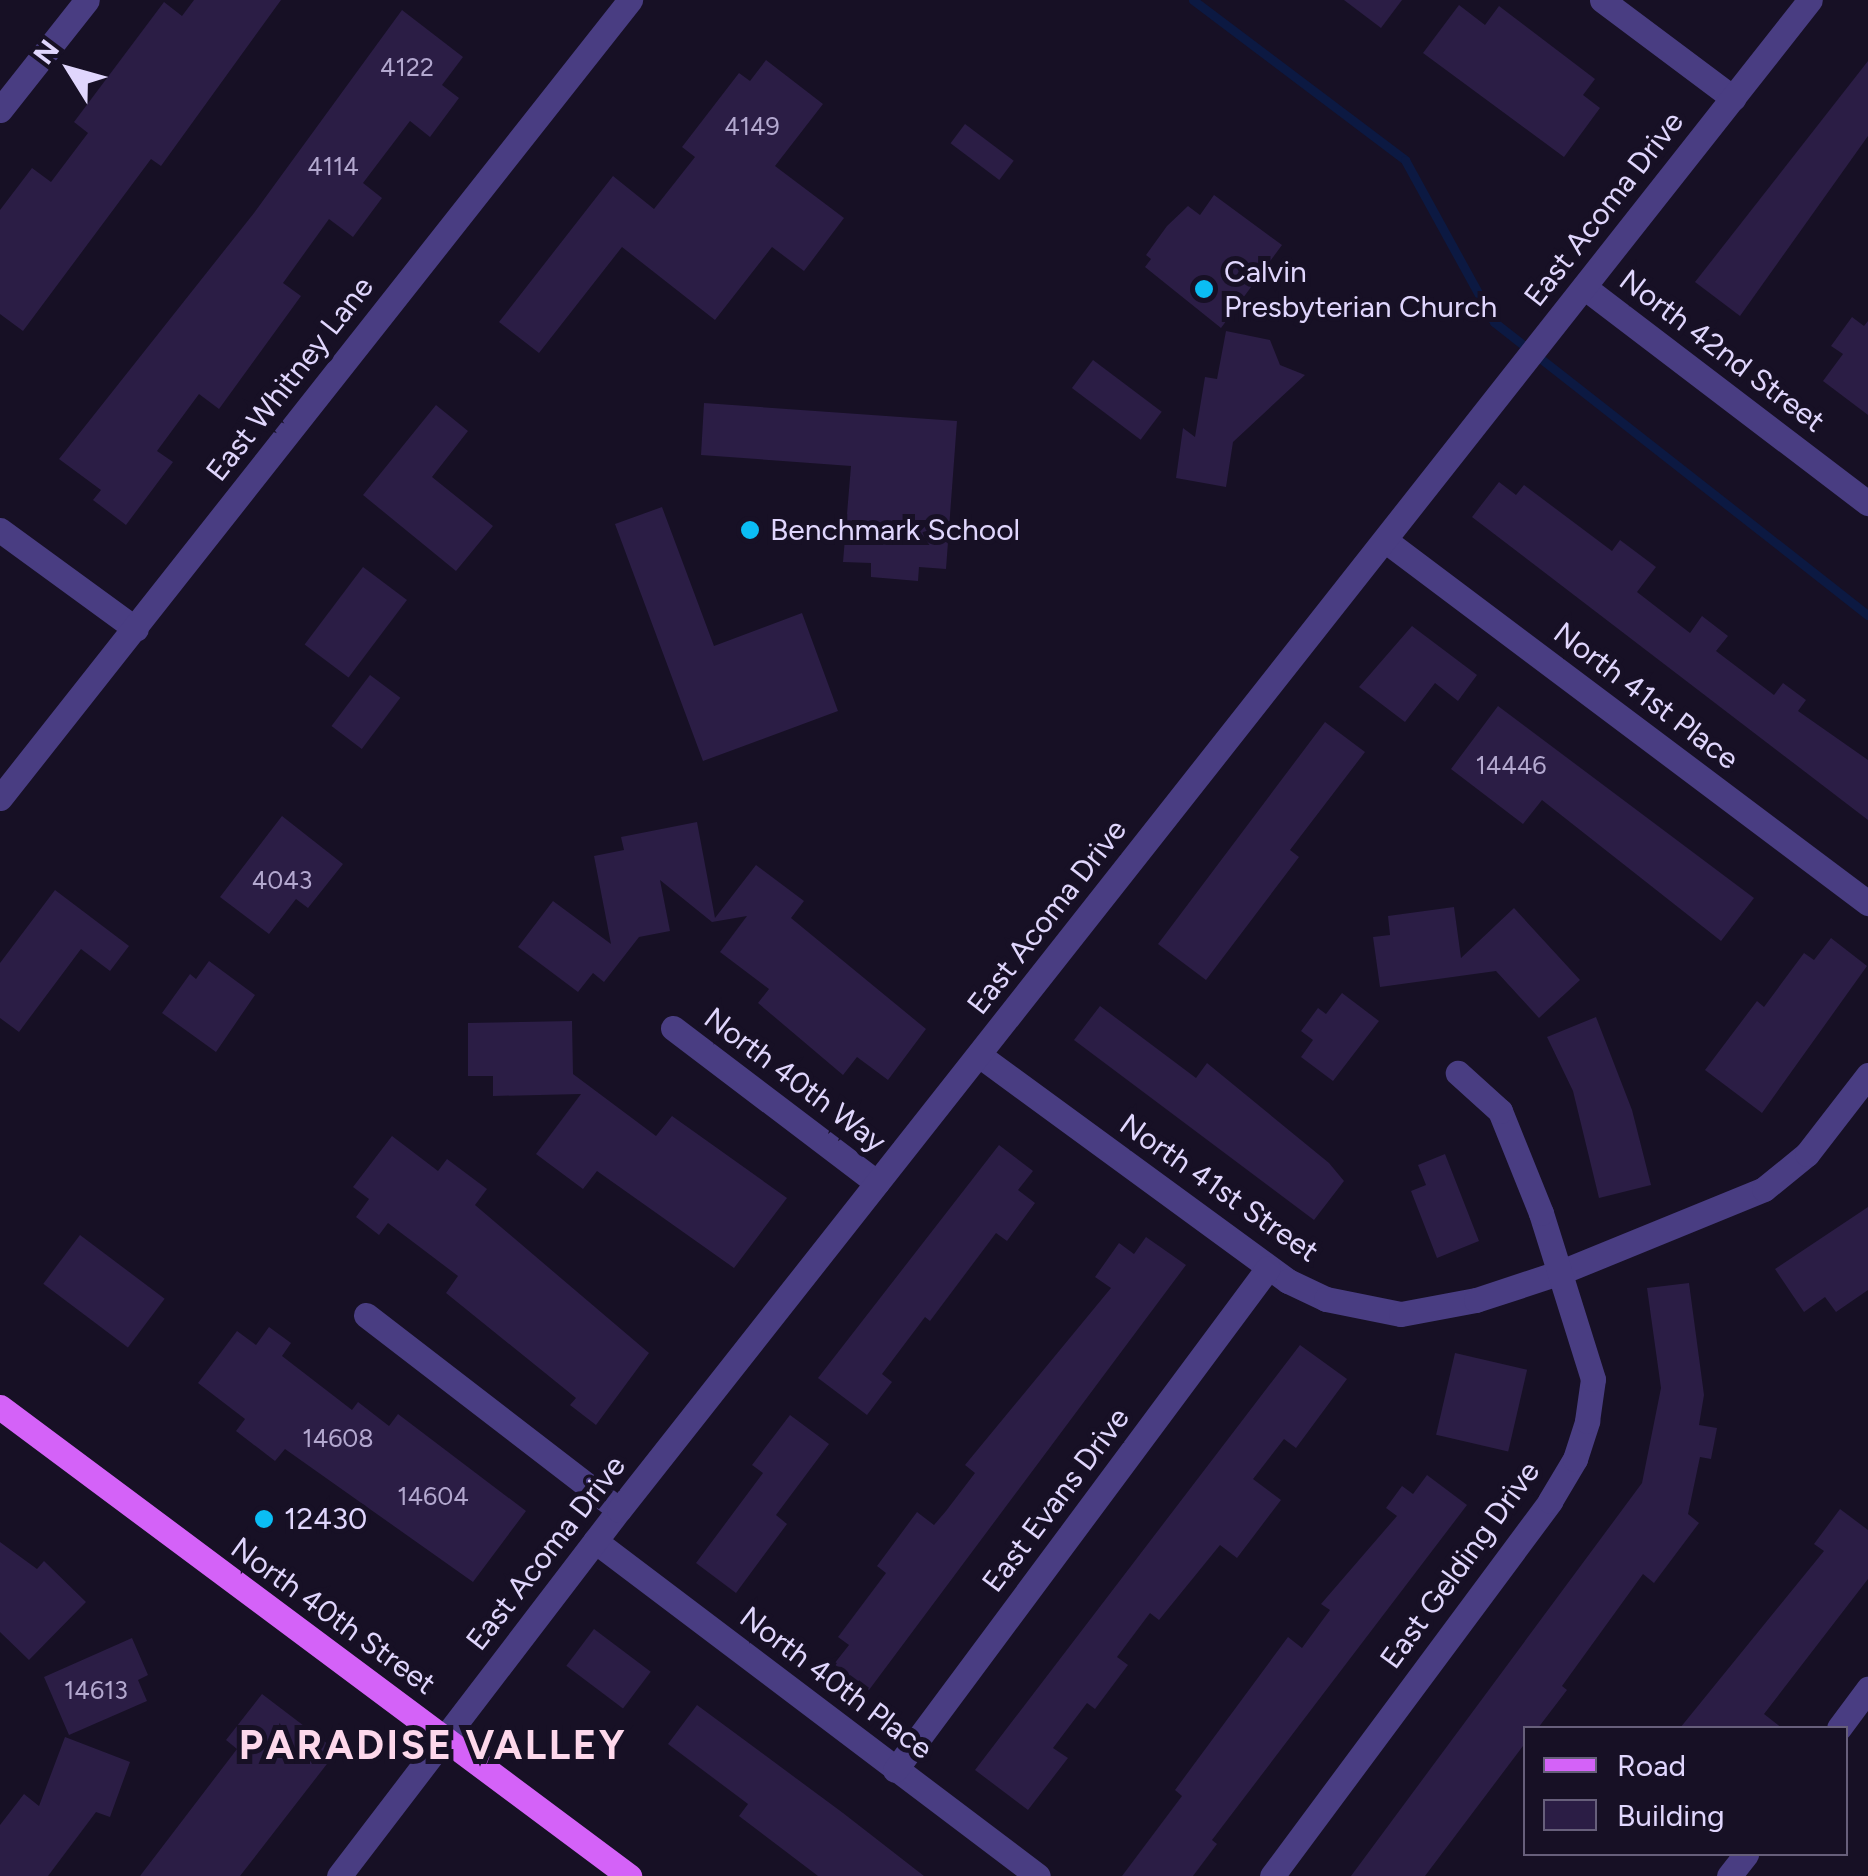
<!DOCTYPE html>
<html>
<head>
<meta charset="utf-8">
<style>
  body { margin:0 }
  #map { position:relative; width:1868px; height:1876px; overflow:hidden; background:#171025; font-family:Figtree,sans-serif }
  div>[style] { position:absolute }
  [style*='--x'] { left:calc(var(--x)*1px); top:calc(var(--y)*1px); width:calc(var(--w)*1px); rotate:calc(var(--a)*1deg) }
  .stream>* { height:9px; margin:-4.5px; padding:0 4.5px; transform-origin:4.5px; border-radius:4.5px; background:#0c1942 }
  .building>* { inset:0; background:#2b1d45; transform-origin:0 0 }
  .minor>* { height:25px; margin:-12.5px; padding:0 12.5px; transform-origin:12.5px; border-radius:12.5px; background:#493d82 }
  .major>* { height:25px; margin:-12.5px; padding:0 12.5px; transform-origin:12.5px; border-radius:12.5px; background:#d462f8 }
  .dots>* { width:28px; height:28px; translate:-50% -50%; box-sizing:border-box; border:5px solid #171025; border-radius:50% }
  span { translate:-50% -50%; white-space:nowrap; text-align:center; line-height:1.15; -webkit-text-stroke:10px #171025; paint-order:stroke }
  .number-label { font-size:25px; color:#b3a8cf }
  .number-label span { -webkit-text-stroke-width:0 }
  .street-label { font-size:30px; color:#e0d6fd }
  .poi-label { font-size:30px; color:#e0d6fd }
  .left { translate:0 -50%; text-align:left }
  .district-label { font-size:40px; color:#fdd8eb; font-weight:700; letter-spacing:2.5px }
  .legend { position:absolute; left:1523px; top:1726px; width:325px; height:130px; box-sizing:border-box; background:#171025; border:2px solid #675f7b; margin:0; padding:12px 18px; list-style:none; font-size:30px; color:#e0d6fd }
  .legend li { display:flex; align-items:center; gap:20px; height:50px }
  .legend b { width:50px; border:2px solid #675f7b }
  .north { position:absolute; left:20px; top:20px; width:100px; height:100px; -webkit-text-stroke:8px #171025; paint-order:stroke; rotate:307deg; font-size:28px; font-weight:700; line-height:40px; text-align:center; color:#e0d6fd }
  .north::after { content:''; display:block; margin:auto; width:35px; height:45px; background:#e0d6fd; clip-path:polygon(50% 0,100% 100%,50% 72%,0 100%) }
</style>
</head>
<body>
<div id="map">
  <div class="stream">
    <i style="--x:1193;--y:0;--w:266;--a:37"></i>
    <i style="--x:1405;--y:160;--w:185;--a:61.2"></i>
    <i style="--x:1494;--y:322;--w:475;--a:38.1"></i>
  </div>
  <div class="building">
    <i style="clip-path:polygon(194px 0,281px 0,161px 166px,151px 159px,23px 331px,0 314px,0 210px,32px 168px,51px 182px,88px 133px,74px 122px,164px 2px,182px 16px)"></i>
    <i style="clip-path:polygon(1344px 0,1402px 0,1381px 28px)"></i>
    <i style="clip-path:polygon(1459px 5px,1485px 25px,1499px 6px,1595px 79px,1583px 95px,1600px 108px,1564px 157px,1423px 53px)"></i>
    <i style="clip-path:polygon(402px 10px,463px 57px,442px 85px,459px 98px,430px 137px,410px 121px,363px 183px,382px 198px,353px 237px,329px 219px,283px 283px,301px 296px,219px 409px,199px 394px,157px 451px,173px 462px,126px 525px,93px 500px,101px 490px,59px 459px,254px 213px)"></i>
    <i style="clip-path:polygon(766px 60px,823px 104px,775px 166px,844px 218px,804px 271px,772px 247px,715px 320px,622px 247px,539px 353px,499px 322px,613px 176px,654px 209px,695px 157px,682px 147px,739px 73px,750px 81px)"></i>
    <i style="clip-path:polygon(1868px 61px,1868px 136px,1740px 316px,1695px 282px)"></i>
    <i style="left:965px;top:124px;width:61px;height:24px;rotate:37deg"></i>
    <i style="clip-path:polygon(1214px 195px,1282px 245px,1221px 328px,1145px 267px,1151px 259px,1146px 255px,1167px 226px,1188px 206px,1200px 215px)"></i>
    <i style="clip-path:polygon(1852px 317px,1864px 326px,1868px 321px,1868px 415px,1823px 381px,1843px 354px,1831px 346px)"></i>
    <i style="clip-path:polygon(1226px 331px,1270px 340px,1280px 365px,1305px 375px,1233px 442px,1226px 487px,1176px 478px,1183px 428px,1195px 437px,1205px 377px,1217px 379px)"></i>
    <i style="left:1093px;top:360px;width:86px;height:35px;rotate:37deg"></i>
    <i style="clip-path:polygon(704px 403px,957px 421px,946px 569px,919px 567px,918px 581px,871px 577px,871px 563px,843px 562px,851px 466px,701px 455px)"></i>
    <i style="clip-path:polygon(436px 405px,468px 431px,432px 477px,493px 526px,456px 571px,363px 495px)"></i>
    <i style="clip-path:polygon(1499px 482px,1516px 495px,1524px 485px,1612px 551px,1620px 540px,1656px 567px,1637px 592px,1690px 633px,1702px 616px,1728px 636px,1716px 651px,1774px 695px,1783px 683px,1806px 700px,1798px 711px,1868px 760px,1868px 820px,1472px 517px)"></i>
    <i style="clip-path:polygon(662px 507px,714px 646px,802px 613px,838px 711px,703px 761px,615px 524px)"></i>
    <i style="left:363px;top:567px;width:55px;height:97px;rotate:37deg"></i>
    <i style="clip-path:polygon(1412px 626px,1477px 675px,1458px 701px,1435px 683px,1405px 722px,1359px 687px)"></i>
    <i style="left:370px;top:675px;width:38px;height:64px;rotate:37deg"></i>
    <i style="clip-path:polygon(1498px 706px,1754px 898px,1721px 941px,1542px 800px,1523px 824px,1451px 769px)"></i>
    <i style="clip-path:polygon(1325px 722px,1365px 752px,1290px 850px,1299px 857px,1206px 980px,1158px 944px)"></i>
    <i style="clip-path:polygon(282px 816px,343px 864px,308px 908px,296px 899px,269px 934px,220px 897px)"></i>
    <i style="clip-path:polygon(697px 822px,715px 918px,756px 865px,804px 901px,791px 918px,926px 1029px,888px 1080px,857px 1057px,843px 1075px,758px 1003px,769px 989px,720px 952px,747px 916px,712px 922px,660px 880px,670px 931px,639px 937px,604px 982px,593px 973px,578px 992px,518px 947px,553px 901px,611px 944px,594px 856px,624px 850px,621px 837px)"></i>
    <i style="clip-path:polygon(55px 890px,129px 946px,110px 971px,81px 949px,19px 1032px,0 1018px,0 963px)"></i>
    <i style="clip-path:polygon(1454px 907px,1461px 958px,1514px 908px,1580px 980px,1539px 1018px,1496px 971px,1380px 987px,1373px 937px,1390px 935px,1388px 916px)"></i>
    <i style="clip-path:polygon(1831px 938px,1867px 966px,1762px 1113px,1705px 1070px,1757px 1001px,1764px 1007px,1804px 953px,1814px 960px)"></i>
    <i style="clip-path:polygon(209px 961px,255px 995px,216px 1052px,162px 1013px,190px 974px,196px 979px)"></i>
    <i style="clip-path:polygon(1342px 993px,1379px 1021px,1333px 1081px,1301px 1057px,1313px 1040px,1301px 1031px,1318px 1008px,1326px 1014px)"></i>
    <i style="clip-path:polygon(1100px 1006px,1196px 1078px,1207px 1063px,1329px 1163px,1344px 1181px,1314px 1220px,1074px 1040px)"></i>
    <i style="clip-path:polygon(1596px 1017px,1632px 1110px,1651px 1185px,1599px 1198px,1573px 1091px,1547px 1037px)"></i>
    <i style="clip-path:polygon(572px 1021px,573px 1074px,656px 1136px,672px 1116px,787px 1198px,734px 1268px,597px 1171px,583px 1189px,536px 1154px,581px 1094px,493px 1096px,493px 1076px,468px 1076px,468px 1023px)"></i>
    <i style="clip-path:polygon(392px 1136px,438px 1171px,447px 1159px,487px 1189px,475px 1205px,649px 1353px,596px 1425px,570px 1405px,576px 1398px,446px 1293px,458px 1276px,388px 1223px,379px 1235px,356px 1217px,369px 1199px,353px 1187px)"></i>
    <i style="clip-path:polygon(999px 1145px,1033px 1171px,1018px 1190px,1035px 1203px,1007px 1241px,996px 1233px,930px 1321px,925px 1317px,882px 1374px,892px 1382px,867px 1415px,818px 1378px)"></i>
    <i style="clip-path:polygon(1445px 1154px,1479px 1241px,1437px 1258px,1411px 1191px,1426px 1185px,1418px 1165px)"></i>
    <i style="clip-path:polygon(1868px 1207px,1868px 1290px,1836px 1312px,1825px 1297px,1804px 1312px,1775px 1269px)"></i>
    <i style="left:80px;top:1235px;width:106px;height:61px;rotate:37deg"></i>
    <i style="clip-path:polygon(1146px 1237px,1186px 1265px,869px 1690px,834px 1664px,849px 1645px,838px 1637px,886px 1573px,877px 1566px,917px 1512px,934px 1525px,946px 1511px,975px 1473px,965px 1465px,1111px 1288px,1095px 1277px,1119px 1243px,1134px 1254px)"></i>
    <i style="clip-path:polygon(1689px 1283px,1704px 1395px,1699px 1425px,1717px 1428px,1711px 1459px,1700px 1457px,1688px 1514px,1699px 1523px,1654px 1583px,1643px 1574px,1562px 1686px,1567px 1690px,1538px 1728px,1526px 1728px,1526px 1742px,1425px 1876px,1351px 1876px,1642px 1483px,1661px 1388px,1647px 1288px)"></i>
    <i style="clip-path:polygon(269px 1327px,291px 1343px,282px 1356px,352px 1410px,358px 1402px,389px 1426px,398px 1414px,526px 1511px,473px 1582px,285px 1449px,275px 1461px,236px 1431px,245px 1419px,198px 1383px,237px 1331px,256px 1345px)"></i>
    <i style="clip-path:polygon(1300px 1345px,1347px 1379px,1296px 1448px,1284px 1439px,1253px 1479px,1281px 1500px,1237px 1558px,1220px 1545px,1159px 1620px,1150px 1613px,1117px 1657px,1128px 1665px,1095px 1709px,1087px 1703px,1053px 1748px,1068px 1758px,1028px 1810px,975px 1770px)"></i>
    <i style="left:1455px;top:1353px;width:74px;height:84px;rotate:13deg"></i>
    <i style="clip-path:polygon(790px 1415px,829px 1444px,776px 1515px,787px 1524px,736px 1593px,696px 1563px,763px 1473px,752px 1465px)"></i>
    <i style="clip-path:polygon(1427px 1475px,1467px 1505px,1212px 1840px,1217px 1844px,1193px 1876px,1122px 1876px,1182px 1796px,1175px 1790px,1288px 1637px,1302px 1648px,1330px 1610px,1321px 1604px,1397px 1516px,1386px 1508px,1402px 1486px,1413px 1494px)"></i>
    <i style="clip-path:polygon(1840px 1509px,1868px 1530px,1868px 1579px,1764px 1714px,1782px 1728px,1680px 1728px,1824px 1551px,1814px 1544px)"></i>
    <i style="clip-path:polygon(0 1542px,37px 1569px,44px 1561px,86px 1602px,29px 1660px,0 1632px)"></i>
    <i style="left:594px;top:1629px;width:71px;height:46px;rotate:37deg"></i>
    <i style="clip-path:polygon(132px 1638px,148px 1675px,138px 1680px,147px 1701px,69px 1735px,44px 1677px)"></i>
    <i style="clip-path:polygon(262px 1694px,337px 1751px,240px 1876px,140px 1876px,237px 1749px,226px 1740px)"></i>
    <i style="clip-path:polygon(697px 1705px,843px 1813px,924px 1876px,818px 1876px,739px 1816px,748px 1804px,668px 1744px)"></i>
    <i style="clip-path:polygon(65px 1737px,130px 1762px,110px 1817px,96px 1812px,48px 1876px,0 1876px,0 1825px,24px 1794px,39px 1806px)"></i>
  </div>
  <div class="minor">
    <i style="--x:1602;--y:0;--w:164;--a:36.8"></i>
    <i style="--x:0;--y:110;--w:140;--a:-51.7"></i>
    <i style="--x:1584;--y:287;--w:357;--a:37.3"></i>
    <i style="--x:0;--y:530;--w:168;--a:36.1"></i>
    <i style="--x:1386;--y:541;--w:603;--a:36.91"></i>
    <i style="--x:0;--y:798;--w:1017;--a:-51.71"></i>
    <i style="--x:673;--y:1028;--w:256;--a:37.2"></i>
    <i style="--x:979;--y:1055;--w:383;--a:36.2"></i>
    <i style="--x:1288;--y:1281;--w:42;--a:25.3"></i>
    <i style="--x:1326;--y:1299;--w:76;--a:11.3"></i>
    <i style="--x:1401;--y:1314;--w:76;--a:-10.6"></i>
    <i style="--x:1476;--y:1300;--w:89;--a:-18.2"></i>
    <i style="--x:1561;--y:1272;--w:219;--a:-22.2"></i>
    <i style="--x:1764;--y:1189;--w:55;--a:-39.1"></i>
    <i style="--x:1807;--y:1154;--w:100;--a:-52.3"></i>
    <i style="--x:366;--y:1315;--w:319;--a:37.6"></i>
    <i style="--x:595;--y:1541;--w:555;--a:37.1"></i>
    <i style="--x:1839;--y:1728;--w:49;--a:-53.4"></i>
    <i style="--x:895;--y:1770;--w:625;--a:-53.39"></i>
    <i style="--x:339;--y:1876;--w:461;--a:-52.6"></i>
    <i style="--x:619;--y:1510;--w:1923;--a:-51.74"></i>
    <i style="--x:1272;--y:1876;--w:467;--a:-53.4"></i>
    <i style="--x:1550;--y:1501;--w:49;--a:-59.2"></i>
    <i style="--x:1575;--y:1459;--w:40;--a:-72"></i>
    <i style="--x:1587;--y:1421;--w:42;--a:-81.9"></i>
    <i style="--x:1593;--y:1379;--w:174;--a:-107.4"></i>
    <i style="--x:1541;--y:1213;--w:110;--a:-111.9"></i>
    <i style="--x:1500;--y:1111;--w:57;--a:-137.9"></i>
    <i style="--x:1729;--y:1876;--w:28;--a:-52"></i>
  </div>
  <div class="major">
    <i style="--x:0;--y:1407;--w:785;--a:36.71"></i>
  </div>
  <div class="dots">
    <i style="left:1204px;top:289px;background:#0bbdf4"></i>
    <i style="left:750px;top:530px;background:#0bbdf4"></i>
    <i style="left:264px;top:1519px;background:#0bbdf4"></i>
  </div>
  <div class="number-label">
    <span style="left:407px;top:67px">4122</span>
    <span style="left:752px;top:126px">4149</span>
    <span style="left:333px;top:166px">4114</span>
    <span style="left:1511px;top:765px">14446</span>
    <span style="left:282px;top:880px">4043</span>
    <span style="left:338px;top:1438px">14608</span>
    <span style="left:433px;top:1496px">14604</span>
    <span style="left:96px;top:1690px">14613</span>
  </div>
  <div class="street-label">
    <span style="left:1604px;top:209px;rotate:-52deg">East Acoma Drive</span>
    <span style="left:1722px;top:351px;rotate:37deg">North 42nd Street</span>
    <span style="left:290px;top:379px;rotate:-52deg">East Whitney Lane</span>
    <span style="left:1646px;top:696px;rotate:37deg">North 41st Place</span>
    <span style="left:1047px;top:917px;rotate:-52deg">East Acoma Drive</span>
    <span style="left:795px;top:1080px;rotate:37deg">North 40th Way</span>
    <span style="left:1219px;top:1188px;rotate:35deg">North 41st Street</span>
    <span style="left:1056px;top:1500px;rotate:-53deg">East Evans Drive</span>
    <span style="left:546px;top:1553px;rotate:-52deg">East Acoma Drive</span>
    <span style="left:1460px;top:1565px;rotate:-54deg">East Gelding Drive</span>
    <span style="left:333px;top:1616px;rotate:36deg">North 40th Street</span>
    <span style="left:836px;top:1683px;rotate:37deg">North 40th Place</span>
  </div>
  <div class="poi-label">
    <span class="left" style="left:1224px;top:289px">Calvin<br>Presbyterian Church</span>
    <span class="left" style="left:770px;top:530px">Benchmark School</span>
    <span class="left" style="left:284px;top:1519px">12430</span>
  </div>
  <div class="district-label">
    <span style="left:433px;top:1745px">PARADISE VALLEY</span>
  </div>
  <ul class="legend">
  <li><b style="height:12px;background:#d462f8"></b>Road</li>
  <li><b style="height:28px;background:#2b1d45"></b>Building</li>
  </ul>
  <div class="north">N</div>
</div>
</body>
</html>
